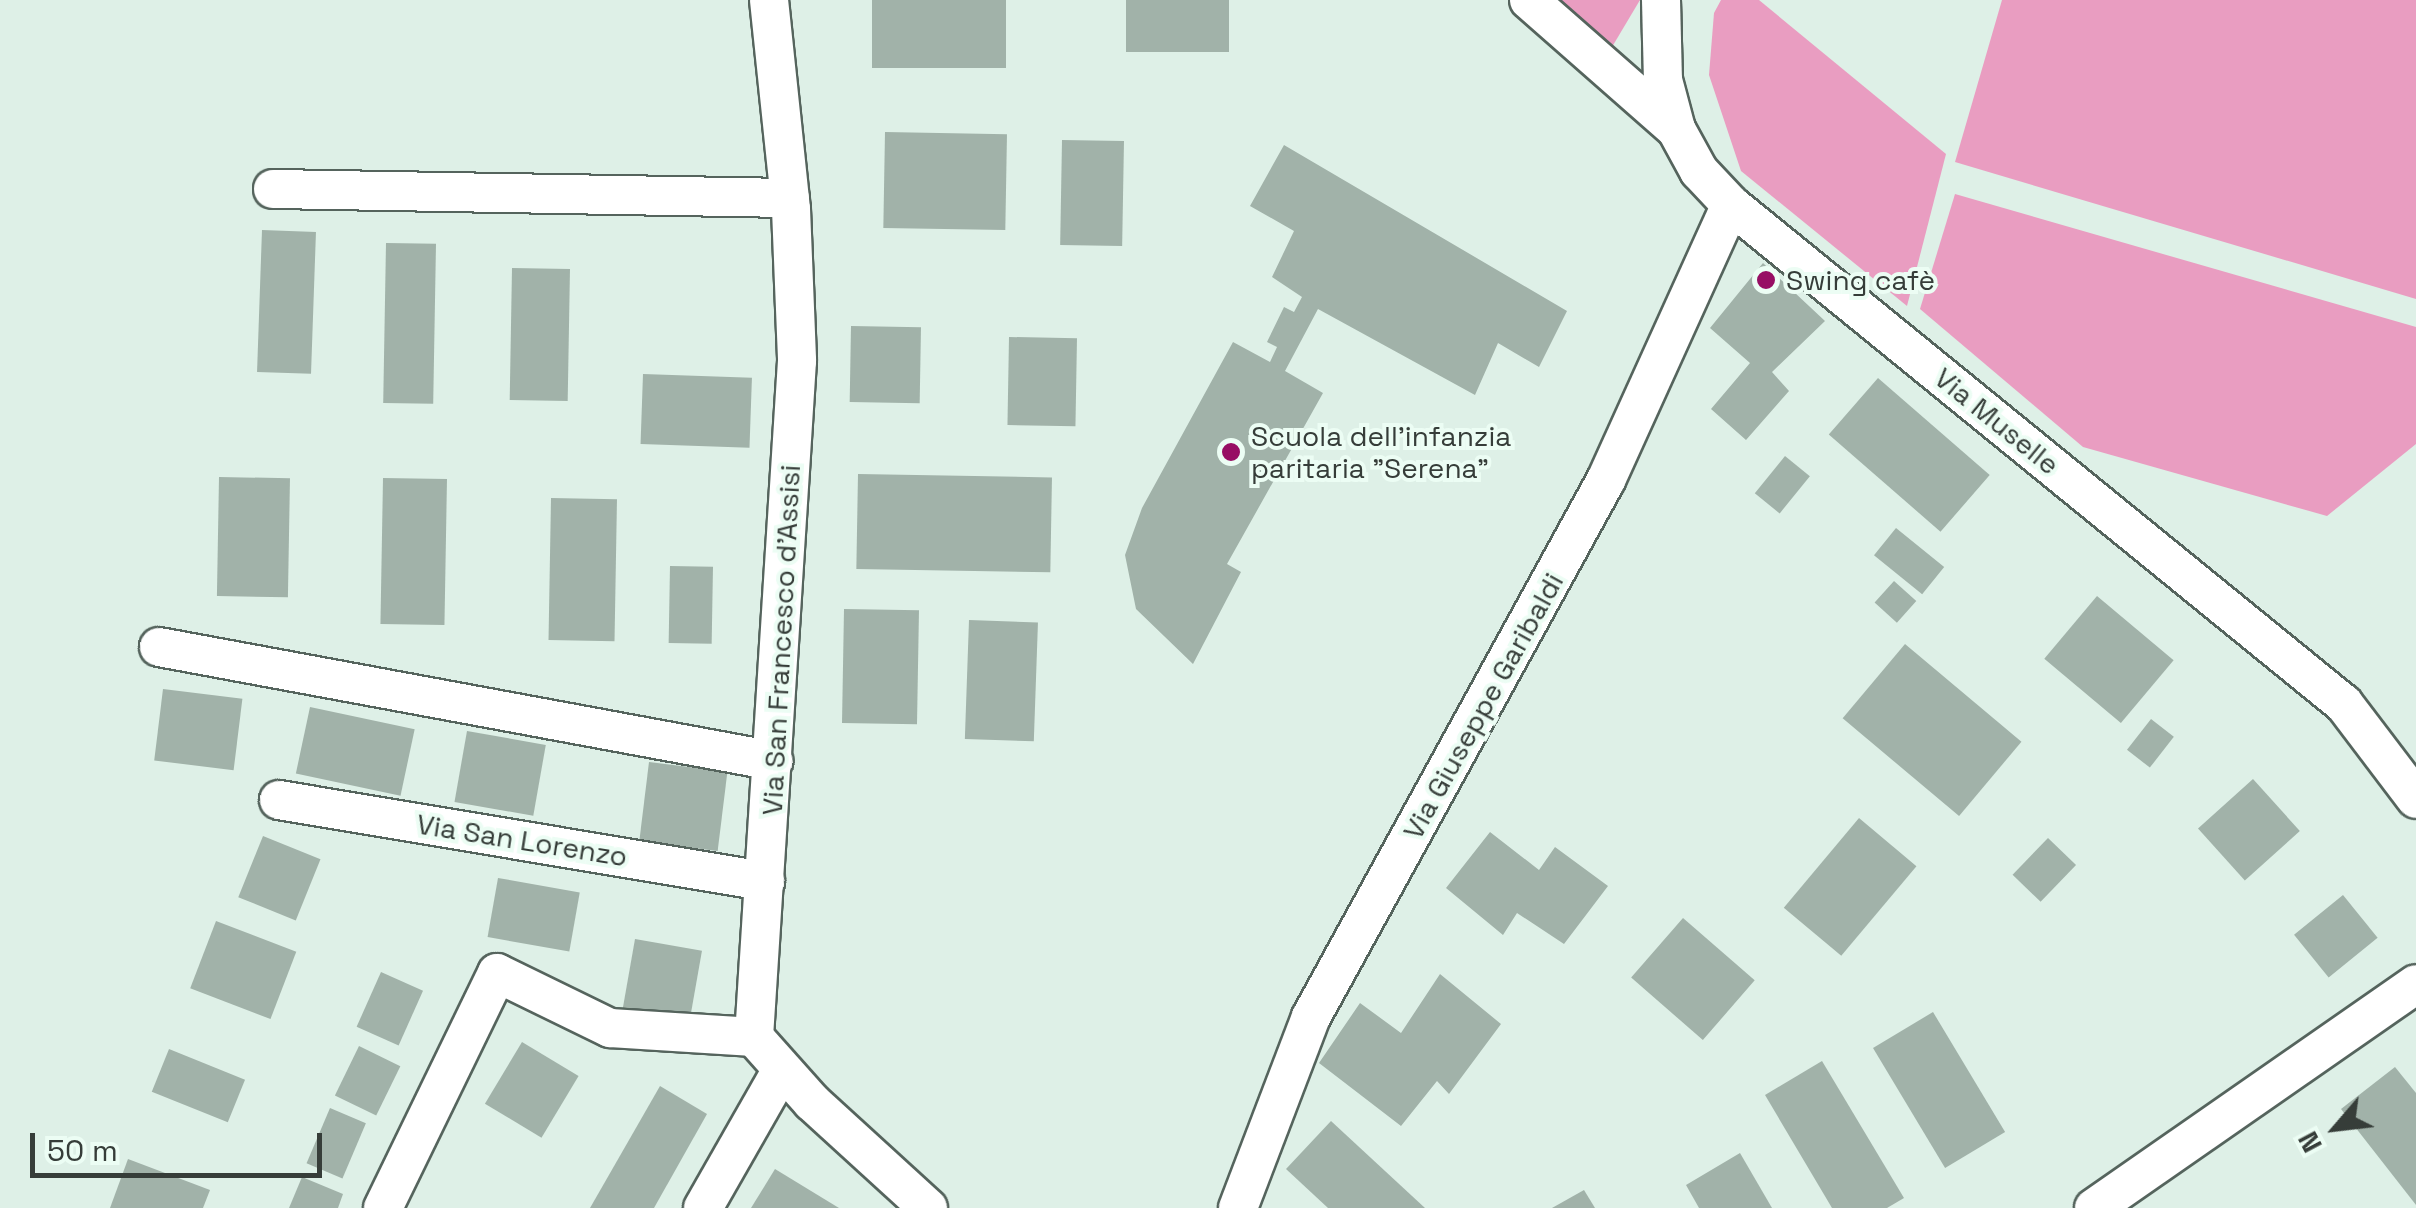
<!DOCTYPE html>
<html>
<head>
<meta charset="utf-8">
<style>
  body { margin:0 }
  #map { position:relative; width:2416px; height:1208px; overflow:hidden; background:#def0e7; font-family:"Space Grotesk",sans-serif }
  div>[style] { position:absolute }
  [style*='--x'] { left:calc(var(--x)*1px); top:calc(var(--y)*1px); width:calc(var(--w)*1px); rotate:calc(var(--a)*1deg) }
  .green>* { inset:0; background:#e99dc1 }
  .building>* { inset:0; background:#a1b2a9; transform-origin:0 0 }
  .roads { filter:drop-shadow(2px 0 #55645d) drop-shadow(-2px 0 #55645d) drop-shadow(0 2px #55645d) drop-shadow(0 -2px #55645d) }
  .minor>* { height:38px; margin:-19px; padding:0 19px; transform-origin:19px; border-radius:19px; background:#fff }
  .dots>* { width:28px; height:28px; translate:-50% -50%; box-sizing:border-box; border:5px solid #ecfdf4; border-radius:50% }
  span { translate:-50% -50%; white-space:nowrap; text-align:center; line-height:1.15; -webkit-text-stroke:8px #ecfdf4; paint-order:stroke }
  .poi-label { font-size:28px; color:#363d39 }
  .left { translate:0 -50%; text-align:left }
  .street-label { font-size:28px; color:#363d39 }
  .north { position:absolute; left:2286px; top:1078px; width:100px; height:100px; -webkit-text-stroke:8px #ecfdf4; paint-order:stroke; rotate:242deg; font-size:28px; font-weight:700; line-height:40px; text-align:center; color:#363d39 }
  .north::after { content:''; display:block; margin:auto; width:35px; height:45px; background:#363d39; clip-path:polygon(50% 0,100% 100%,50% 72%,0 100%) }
  .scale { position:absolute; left:30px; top:1133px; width:292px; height:45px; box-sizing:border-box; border:5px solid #363d39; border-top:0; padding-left:12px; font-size:30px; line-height:35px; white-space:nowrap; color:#363d39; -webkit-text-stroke:8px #ecfdf4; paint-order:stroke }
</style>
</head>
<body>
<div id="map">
  <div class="green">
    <i style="clip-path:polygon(1550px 0,1640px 0,1609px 52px)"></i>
    <i style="clip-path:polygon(1721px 0,1759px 0,1946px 154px,1907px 306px,1741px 171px,1709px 75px,1714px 13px)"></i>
    <i style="clip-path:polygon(2002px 0,2416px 0,2416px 299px,1955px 162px)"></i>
    <i style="clip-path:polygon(1955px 194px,2416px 327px,2416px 444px,2327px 516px,2083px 447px,1920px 309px)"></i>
  </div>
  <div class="building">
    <i style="left:872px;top:0;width:134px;height:68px"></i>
    <i style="left:1126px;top:0;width:103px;height:52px"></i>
    <i style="left:885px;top:132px;width:122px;height:96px;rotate:1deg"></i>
    <i style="left:1062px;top:140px;width:62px;height:105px;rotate:1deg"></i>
    <i style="clip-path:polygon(1284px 145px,1567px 311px,1539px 367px,1498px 343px,1475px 395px,1318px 309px,1285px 371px,1323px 393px,1227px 564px,1241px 572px,1193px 664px,1136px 609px,1125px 555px,1142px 508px,1233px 342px,1270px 362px,1277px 347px,1267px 342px,1284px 307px,1294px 312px,1302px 297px,1272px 277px,1294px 231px,1250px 206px)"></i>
    <i style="left:262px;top:230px;width:54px;height:142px;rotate:2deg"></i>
    <i style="left:386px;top:243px;width:50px;height:160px;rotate:1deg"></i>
    <i style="clip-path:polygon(1763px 263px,1825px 321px,1772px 372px,1789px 391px,1746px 440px,1711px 409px,1750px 363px,1710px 328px)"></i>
    <i style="left:512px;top:268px;width:58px;height:132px;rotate:1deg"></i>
    <i style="left:851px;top:326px;width:70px;height:76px;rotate:1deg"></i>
    <i style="left:1009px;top:337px;width:68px;height:88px;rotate:1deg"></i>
    <i style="left:643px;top:374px;width:109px;height:70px;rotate:2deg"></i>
    <i style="left:1878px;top:378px;width:148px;height:75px;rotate:41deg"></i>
    <i style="left:1785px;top:456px;width:32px;height:48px;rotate:39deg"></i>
    <i style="left:858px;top:474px;width:194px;height:95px;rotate:1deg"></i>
    <i style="left:219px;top:477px;width:71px;height:119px;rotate:1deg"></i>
    <i style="left:383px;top:478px;width:64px;height:146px;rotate:1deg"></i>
    <i style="left:551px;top:498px;width:66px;height:142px;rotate:1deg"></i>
    <i style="left:1896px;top:528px;width:62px;height:35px;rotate:39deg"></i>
    <i style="left:670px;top:566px;width:43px;height:77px;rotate:1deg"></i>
    <i style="left:1894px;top:581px;width:30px;height:29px;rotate:42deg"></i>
    <i style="left:2097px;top:596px;width:100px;height:82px;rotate:40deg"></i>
    <i style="left:844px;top:609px;width:75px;height:114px;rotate:1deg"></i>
    <i style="left:969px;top:620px;width:69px;height:119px;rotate:2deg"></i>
    <i style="left:1905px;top:644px;width:152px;height:97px;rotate:40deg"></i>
    <i style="left:163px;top:689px;width:80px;height:72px;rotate:7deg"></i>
    <i style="left:310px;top:707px;width:107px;height:68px;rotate:12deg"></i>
    <i style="left:2151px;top:719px;width:29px;height:39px;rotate:38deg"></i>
    <i style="left:467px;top:731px;width:80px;height:72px;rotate:10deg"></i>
    <i style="left:649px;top:762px;width:79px;height:80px;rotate:7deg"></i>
    <i style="left:2253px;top:779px;width:70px;height:74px;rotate:48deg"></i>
    <i style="left:1859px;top:818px;width:75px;height:117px;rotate:40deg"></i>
    <i style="clip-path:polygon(1490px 832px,1539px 870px,1555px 847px,1608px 886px,1564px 944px,1517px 913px,1503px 935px,1446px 888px)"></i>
    <i style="left:263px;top:836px;width:62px;height:66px;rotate:22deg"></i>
    <i style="left:2048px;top:838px;width:39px;height:51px;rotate:44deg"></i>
    <i style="left:498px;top:878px;width:83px;height:60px;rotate:10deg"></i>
    <i style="left:2343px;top:895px;width:55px;height:63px;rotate:51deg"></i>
    <i style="left:1683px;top:918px;width:95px;height:79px;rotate:41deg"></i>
    <i style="left:216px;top:921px;width:86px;height:72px;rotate:21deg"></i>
    <i style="left:635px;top:939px;width:68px;height:72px;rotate:10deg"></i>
    <i style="left:381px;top:972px;width:46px;height:60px;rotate:24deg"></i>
    <i style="clip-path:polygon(1440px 974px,1501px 1024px,1449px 1094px,1437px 1081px,1401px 1126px,1319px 1063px,1360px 1003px,1401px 1033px)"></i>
    <i style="left:1933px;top:1012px;width:140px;height:70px;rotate:59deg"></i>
    <i style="left:522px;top:1042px;width:66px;height:72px;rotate:31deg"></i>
    <i style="left:359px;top:1046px;width:46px;height:55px;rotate:26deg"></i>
    <i style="left:169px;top:1049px;width:82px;height:46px;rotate:22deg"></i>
    <i style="clip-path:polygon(1822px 1061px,1904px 1198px,1887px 1208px,1832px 1208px,1765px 1095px)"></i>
    <i style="clip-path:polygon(2395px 1067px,2416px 1093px,2416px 1205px,2341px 1109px)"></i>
    <i style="clip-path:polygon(660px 1086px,707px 1114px,654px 1208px,590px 1208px)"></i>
    <i style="left:330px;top:1108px;width:39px;height:60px;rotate:23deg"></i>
    <i style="clip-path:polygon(1331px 1121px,1425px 1208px,1328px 1208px,1286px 1169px)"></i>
    <i style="clip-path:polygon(1740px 1153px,1772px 1208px,1699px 1208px,1686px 1185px)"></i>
    <i style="clip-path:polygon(128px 1159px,210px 1190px,203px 1208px,110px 1208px)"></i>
    <i style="clip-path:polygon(775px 1169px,839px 1208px,751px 1208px)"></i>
    <i style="clip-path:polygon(302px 1177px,343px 1194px,338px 1208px,289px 1208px)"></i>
    <i style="clip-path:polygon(1584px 1190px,1595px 1208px,1552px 1208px)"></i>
  </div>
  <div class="roads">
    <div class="minor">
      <i style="--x:769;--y:0;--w:210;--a:84"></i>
      <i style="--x:791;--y:209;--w:152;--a:87.7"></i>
      <i style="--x:797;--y:361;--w:677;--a:93.64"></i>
      <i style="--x:754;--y:1037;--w:87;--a:48.3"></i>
      <i style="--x:812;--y:1102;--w:157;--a:42.4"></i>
      <i style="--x:1529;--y:0;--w:196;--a:41.3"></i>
      <i style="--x:1661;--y:0;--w:80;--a:88.6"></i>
      <i style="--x:1663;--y:80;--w:51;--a:75.1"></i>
      <i style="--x:1676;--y:129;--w:48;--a:61.3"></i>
      <i style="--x:1699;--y:171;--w:47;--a:46.7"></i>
      <i style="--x:1731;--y:205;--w:790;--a:39.15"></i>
      <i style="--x:2344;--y:704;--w:119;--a:52.8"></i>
      <i style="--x:273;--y:189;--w:517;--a:1"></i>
      <i style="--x:159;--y:647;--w:625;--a:10.5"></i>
      <i style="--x:279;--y:800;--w:493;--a:9.5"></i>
      <i style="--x:383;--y:1208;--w:261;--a:-64.1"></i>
      <i style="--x:497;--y:973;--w:126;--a:26"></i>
      <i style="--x:610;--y:1028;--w:144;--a:3.6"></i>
      <i style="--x:703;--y:1208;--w:158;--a:-60.3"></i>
      <i style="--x:1238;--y:1208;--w:204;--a:-69.1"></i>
      <i style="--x:1311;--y:1017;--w:613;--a:-61.22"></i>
      <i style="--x:1606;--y:480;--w:302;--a:-65.6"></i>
      <i style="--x:2094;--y:1208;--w:392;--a:-34.8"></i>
    </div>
  </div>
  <div class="dots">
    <i style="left:1766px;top:280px;background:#970e64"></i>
    <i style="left:1231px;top:452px;background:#970e64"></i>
  </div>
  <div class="poi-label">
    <span class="left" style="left:1786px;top:280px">Swing cafè</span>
    <span class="left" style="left:1251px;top:452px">Scuola dell'infanzia<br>paritaria "Serena"</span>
  </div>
  <div class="street-label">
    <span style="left:1997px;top:421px;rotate:39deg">Via Muselle</span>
    <span style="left:781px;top:640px;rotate:-87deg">Via San Francesco d'Assisi</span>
    <span style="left:1483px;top:706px;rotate:-61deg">Via Giuseppe Garibaldi</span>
    <span style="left:522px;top:840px;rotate:9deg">Via San Lorenzo</span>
  </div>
  <div class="north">N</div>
  <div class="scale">50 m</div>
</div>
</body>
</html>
